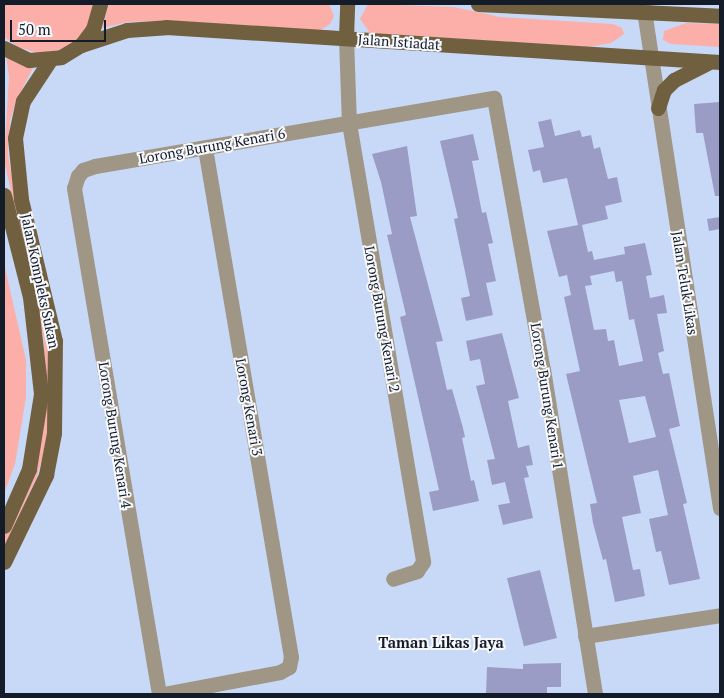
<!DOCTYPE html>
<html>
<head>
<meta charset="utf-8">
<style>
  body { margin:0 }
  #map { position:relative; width:724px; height:698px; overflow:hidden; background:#c8d9f8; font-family:"PT Serif",serif }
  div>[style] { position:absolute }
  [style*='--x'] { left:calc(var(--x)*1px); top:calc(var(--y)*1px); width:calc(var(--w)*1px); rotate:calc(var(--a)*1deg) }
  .green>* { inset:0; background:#fcafa9 }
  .building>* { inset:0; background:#9b9cc5; transform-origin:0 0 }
  .minor>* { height:15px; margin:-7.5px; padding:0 7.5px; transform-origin:7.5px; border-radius:7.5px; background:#9f9685 }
  .major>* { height:15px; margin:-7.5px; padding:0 7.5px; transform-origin:7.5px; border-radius:7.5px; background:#706040 }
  span { translate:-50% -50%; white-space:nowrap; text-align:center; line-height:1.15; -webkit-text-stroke:4px #f7f9fd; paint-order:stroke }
  .street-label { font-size:14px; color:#141b29 }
  .neighbourhood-label { font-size:15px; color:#141b29; font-weight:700 }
  .frame { position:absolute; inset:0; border:5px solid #141b29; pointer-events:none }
  .scale { position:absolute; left:10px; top:20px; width:96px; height:22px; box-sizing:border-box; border:2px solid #141b29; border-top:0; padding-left:6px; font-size:15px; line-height:18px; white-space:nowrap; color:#141b29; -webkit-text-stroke:4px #f7f9fd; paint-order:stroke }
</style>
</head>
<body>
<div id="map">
  <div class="green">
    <i style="clip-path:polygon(4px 4px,95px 4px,90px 23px,77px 40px,59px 50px,38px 53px,18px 47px,4px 37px)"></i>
    <i style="clip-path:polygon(109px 4px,329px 4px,334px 16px,330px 24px,319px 31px,158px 21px,128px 22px,102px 28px)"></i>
    <i style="clip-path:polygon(368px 4px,454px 7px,500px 17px,613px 24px,622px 28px,624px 34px,611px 43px,589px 47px,370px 33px,360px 19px)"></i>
    <i style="clip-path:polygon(686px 23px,720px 24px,720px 47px,671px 44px,663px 40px,664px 31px)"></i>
    <i style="clip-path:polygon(6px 56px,34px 66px,16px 101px,10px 121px,8px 153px,14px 195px,48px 342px,48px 430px,43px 455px,37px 477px,4px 547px,4px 537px,25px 495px,41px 440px,47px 379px,43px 336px,4px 160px,9px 77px)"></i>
    <i style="clip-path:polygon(4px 263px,26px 360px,26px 397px,15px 464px,4px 494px)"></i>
  </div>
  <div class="building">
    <i style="clip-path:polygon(720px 102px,720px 196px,715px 196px,703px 133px,696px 133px,694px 104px)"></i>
    <i style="clip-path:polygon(evenodd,551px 119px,555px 136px,580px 130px,582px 137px,591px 135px,594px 149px,600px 147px,608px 179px,617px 177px,622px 202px,605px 206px,608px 219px,582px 225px,588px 252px,592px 251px,594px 260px,625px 254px,624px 247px,645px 243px,652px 275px,646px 276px,650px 298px,664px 295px,667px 313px,657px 314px,664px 351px,658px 353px,663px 374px,669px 373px,680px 426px,669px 429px,687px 503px,683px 504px,700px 579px,669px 585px,661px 551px,656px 552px,649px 519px,668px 515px,658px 470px,633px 476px,641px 513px,622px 517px,633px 570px,640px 569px,645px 596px,615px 602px,606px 559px,603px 560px,593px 523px,590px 504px,597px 503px,566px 374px,580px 371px,564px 297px,571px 295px,567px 275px,559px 277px,547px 231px,578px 225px,567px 178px,543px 183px,540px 170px,533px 172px,528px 150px,544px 147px,538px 122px,551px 119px,614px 271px,616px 282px,622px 281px,629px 320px,634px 319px,643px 361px,619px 366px,614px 340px,608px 341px,606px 329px,594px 330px,585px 286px,592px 285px,590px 276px,614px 271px,551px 119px,645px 396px,656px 437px,629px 443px,619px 400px,645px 396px)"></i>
    <i style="clip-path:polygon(473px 134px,479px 160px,472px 161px,482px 213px,486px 212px,493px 243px,488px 244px,496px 281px,486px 283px,493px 315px,466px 321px,461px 298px,470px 296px,454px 219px,458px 218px,440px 141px)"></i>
    <i style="clip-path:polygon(407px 146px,417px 216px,410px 217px,443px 341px,436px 342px,447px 390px,452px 389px,463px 428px,465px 437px,462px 438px,471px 481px,474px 480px,479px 501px,433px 511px,429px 492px,439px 490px,400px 317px,406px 315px,387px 235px,392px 234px,381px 182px,372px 154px)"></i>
    <i style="clip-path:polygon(720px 217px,720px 229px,709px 231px,707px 219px)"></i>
    <i style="clip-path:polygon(502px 333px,519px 398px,508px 401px,518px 448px,529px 445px,533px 465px,526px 466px,529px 477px,524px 478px,533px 518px,503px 525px,498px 505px,510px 503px,505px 482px,492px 485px,487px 460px,495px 459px,476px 386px,485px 384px,480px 359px,470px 361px,466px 341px)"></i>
    <i style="left:540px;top:570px;width:70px;height:34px;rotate:76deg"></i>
    <i style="clip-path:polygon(561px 663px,561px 687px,547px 687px,547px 694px,486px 694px,487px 667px,523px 669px,523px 664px)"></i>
  </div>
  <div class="minor">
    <i style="--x:643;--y:4;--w:510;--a:81.31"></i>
    <i style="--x:346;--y:38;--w:85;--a:88"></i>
    <i style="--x:349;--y:123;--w:445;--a:80.4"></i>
    <i style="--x:423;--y:562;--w:11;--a:124"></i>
    <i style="--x:417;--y:571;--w:25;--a:162"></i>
    <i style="--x:585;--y:636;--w:137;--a:-8.8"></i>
    <i style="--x:159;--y:694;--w:513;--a:-99.54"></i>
    <i style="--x:74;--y:188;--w:13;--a:-72"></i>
    <i style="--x:78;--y:176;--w:8;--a:-50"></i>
    <i style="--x:83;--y:170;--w:13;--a:-18"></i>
    <i style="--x:95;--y:166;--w:405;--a:-9.7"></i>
    <i style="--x:494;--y:98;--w:275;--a:79.8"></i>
    <i style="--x:543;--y:369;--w:329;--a:80.9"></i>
    <i style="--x:163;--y:694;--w:119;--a:-10.6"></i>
    <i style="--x:280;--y:672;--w:10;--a:-29"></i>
    <i style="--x:289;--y:667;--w:10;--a:-79"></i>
    <i style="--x:291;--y:657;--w:516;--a:-99.59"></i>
  </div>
  <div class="major">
    <i style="--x:478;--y:4;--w:242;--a:2.8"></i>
    <i style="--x:346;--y:38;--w:34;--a:-88"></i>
    <i style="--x:81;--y:45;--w:48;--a:-18.1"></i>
    <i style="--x:127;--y:30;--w:39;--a:-4"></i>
    <i style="--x:166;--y:27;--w:555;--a:3.61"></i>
    <i style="--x:4;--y:48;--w:28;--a:26"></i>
    <i style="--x:29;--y:60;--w:32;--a:-5"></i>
    <i style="--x:61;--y:57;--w:23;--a:-31"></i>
    <i style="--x:81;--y:45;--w:20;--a:-53"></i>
    <i style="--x:93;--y:29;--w:26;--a:-74"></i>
    <i style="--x:658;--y:108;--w:19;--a:-72"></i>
    <i style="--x:664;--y:90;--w:14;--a:-45"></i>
    <i style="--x:674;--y:80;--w:37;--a:-27"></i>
    <i style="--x:4;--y:195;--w:105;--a:75.7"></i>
    <i style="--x:30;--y:297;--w:98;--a:83.5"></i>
    <i style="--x:41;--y:394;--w:76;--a:99.1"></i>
    <i style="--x:29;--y:469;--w:62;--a:113.7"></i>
    <i style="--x:4;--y:562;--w:97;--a:-64.2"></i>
    <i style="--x:46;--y:475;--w:43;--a:-79.2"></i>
    <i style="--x:54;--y:433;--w:92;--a:-89.4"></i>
    <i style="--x:55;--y:341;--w:146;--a:-103.5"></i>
    <i style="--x:21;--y:199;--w:61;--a:-95.6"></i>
    <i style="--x:15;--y:138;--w:38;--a:-78"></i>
    <i style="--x:23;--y:101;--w:49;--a:-56.6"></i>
  </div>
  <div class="street-label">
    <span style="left:399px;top:42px;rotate:4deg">Jalan Istiadat</span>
    <span style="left:212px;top:146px;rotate:-10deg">Lorong Burung Kenari 6</span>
    <span style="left:40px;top:281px;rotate:78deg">Jalan Kompleks Sukan</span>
    <span style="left:685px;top:283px;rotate:81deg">Jalan Teluk Likas</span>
    <span style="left:382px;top:319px;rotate:80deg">Lorong Burung Kenari 2</span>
    <span style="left:547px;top:396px;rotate:81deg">Lorong Burung Kenari 1</span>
    <span style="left:249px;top:407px;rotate:80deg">Lorong Kenari 3</span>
    <span style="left:115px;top:435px;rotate:81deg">Lorong Burung Kenari 4</span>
  </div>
  <div class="neighbourhood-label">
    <span style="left:441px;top:643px">Taman Likas Jaya</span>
  </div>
  <div class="frame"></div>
  <div class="scale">50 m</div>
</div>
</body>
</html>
